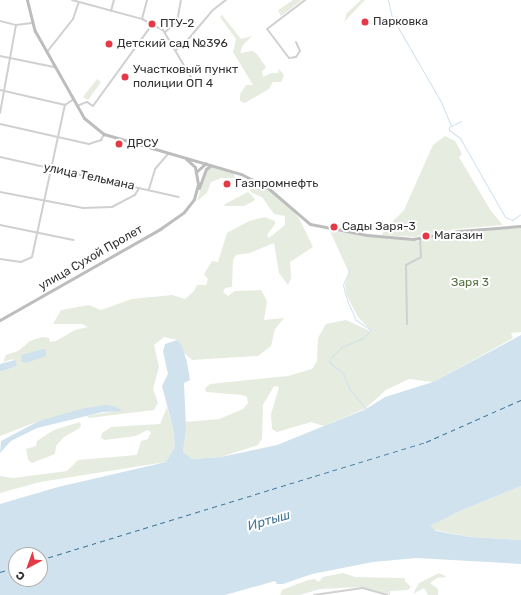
<!DOCTYPE html>
<html>
<head>
<meta charset="utf-8">
<style>
  body { margin:0 }
  #map { position:relative; width:521px; height:595px; overflow:hidden; background:#fff; font-family:Rubik,sans-serif }
  div>[style] { position:absolute }
  [style*='--x'] { left:calc(var(--x)*1px); top:calc(var(--y)*1px); width:calc(var(--w)*1px); rotate:calc(var(--a)*1deg) }
  .green>* { inset:0; background:#e6ecdf }
  .water>* { inset:0; background:#cfe2ee }
  .stream>* { height:1px; margin:-0.5px; padding:0 0.5px; transform-origin:0.5px; border-radius:0.5px; background:#cfe2ee }
  .ferry>* { height:1px; margin-top:-0.5px; transform-origin:0; background:repeating-linear-gradient(90deg,#3f7597 0 5px,transparent 0 9px) }
  .street>* { height:2px; margin:-1px; padding:0 1px; transform-origin:1px; border-radius:1px; background:#d0d0d0 }
  .secondary>* { height:3px; margin:-1.5px; padding:0 1.5px; transform-origin:1.5px; border-radius:1.5px; background:#bdbdbd }
  .dots>* { width:11px; height:11px; translate:-50% -50%; box-sizing:border-box; border:2px solid #fff; border-radius:50% }
  span { translate:-50% -50%; white-space:nowrap; text-align:center; line-height:1.15; -webkit-text-stroke:4px #fff; paint-order:stroke }
  .poi-label { font-size:12px; color:#333 }
  .left { translate:0 -50%; text-align:left }
  .street-label { font-size:12px; color:#333 }
  .park-label { font-size:12px; color:#56703f }
  .water-label { font-size:13px; color:#3f7597; font-style:italic }
  .north { position:absolute; left:8px; top:547px; width:40px; height:40px; box-sizing:border-box; background:#fff; border:1px solid #adadad; border-radius:50%; rotate:221deg; font-size:11px; font-weight:700; line-height:16px; text-align:center; color:#333 }
  .north::after { content:''; display:block; margin:auto; width:14px; height:18px; background:#e63946; clip-path:polygon(50% 0,100% 100%,50% 72%,0 100%) }
</style>
</head>
<body>
<div id="map">
  <div class="green">
    <i style="clip-path:polygon(293px 0,302px 0,281px 16px,278px 10px)"></i>
    <i style="clip-path:polygon(361px 0,365px 0,344px 22px,347px 13px)"></i>
    <i style="clip-path:polygon(222px 15px,241px 39px,252px 36px,243px 45px,240px 53px,252px 51px,256px 53px,266px 67px,262px 72px,263px 77px,271px 73px,278px 73px,279px 69px,284px 75px,281px 82px,273px 82px,269px 89px,245px 103px,240px 101px,240px 94px,246px 85px,253px 85px,233px 52px,236px 39px,220px 17px)"></i>
    <i style="clip-path:polygon(97px 79px,101px 82px,88px 100px,83px 97px)"></i>
    <i style="clip-path:polygon(445px 136px,455px 141px,462px 154px,459px 157px,491px 211px,503px 225px,456px 229px,415px 237px,382px 235px,385px 228px,389px 229px,393px 221px,404px 210px,433px 145px)"></i>
    <i style="clip-path:polygon(212px 166px,234px 173px,235px 178px,221px 178px,211px 182px,207px 193px,197px 201px,207px 170px)"></i>
    <i style="clip-path:polygon(244px 179px,267px 188px,289px 207px,299px 218px,313px 247px,290px 262px,291px 278px,288px 285px,279px 273px,274px 243px,250px 253px,236px 255px,233px 260px,232px 287px,225px 288px,223px 292px,228px 296px,235px 291px,261px 290px,267px 301px,264px 320px,284px 318px,275px 329px,271px 346px,258px 356px,192px 360px,184px 353px,177px 340px,164px 337px,154px 345px,159px 367px,153px 389px,158px 403px,154px 410px,89px 418px,87px 416px,120px 410px,117px 407px,39px 421px,0 436px,0 372px,17px 366px,13px 359px,3px 362px,6px 355px,18px 351px,30px 341px,42px 337px,49px 338px,50px 342px,56px 341px,75px 330px,88px 327px,82px 324px,53px 324px,61px 310px,89px 305px,101px 310px,132px 299px,172px 295px,185px 299px,194px 291px,197px 285px,206px 285px,208px 279px,204px 274px,212px 261px,218px 262px,227px 233px,249px 221px,265px 217px,275px 221px,275px 224px,267px 235px,269px 238px,285px 225px,285px 216px,274px 214px,262px 197px,252px 193px)"></i>
    <i style="clip-path:polygon(248px 192px,255px 199px,254px 201px,244px 206px,224px 206px,225px 204px)"></i>
    <i style="clip-path:polygon(521px 228px,521px 332px,511px 333px,513px 338px,433px 382px,409px 379px,386px 390px,366px 408px,324px 426px,311px 422px,277px 432px,272px 429px,271px 414px,279px 387px,274px 386px,263px 405px,262px 439px,258px 445px,221px 457px,192px 459px,183px 452px,185px 422px,219px 419px,243px 409px,248px 403px,247px 397px,242px 395px,206px 392px,205px 388px,210px 384px,288px 376px,312px 369px,317px 361px,318px 338px,326px 324px,346px 320px,372px 332px,358px 317px,347px 296px,345px 285px,349px 273px,330px 231px,417px 241px,457px 233px)"></i>
    <i style="clip-path:polygon(167px 407px,173px 428px,175px 446px,166px 462px,40px 482px,0 493px,0 476px,13px 478px,67px 471px,78px 460px,137px 455px,141px 441px,148px 439px,151px 432px,147px 430px,136px 436px,105px 440px,101px 438px,102px 433px,111px 427px,160px 424px)"></i>
    <i style="clip-path:polygon(80px 422px,81px 426px,78px 429px,64px 437px,56px 446px,55px 454px,32px 463px,28px 460px,26px 449px,36px 446px,37px 441px,54px 430px)"></i>
    <i style="clip-path:polygon(521px 486px,521px 540px,470px 537px,430px 529px,430px 526px,437px 522px,460px 511px)"></i>
    <i style="clip-path:polygon(343px 573px,355px 577px,405px 578px,405px 581px,411px 587px,408px 590px,390px 591px,390px 595px,362px 587px,320px 589px,300px 595px,280px 595px,282px 590px,308px 580px,315px 579px,318px 582px,323px 577px)"></i>
    <i style="clip-path:polygon(439px 573px,447px 577px,437px 578px,430px 583px,438px 589px,438px 595px,428px 595px,424px 588px,413px 594px,419px 583px)"></i>
  </div>
  <div class="water">
    <i style="clip-path:polygon(evenodd,521px 335px,521px 486px,460px 511px,430px 526px,436px 531px,470px 537px,521px 540px,521px 564px,416px 558px,373px 562px,312px 574px,283px 584px,277px 584px,275px 581px,225px 595px,0 595px,0 504px,58px 487px,166px 462px,175px 446px,173px 428px,162px 386px,168px 374px,163px 351px,165px 344px,177px 340px,182px 346px,187px 362px,190px 380px,184px 383px,186px 427px,183px 452px,192px 459px,221px 457px,277px 445px,366px 409px,385px 397px,433px 382px,521px 335px,16px 555px,40px 555px,40px 579px,16px 579px,16px 555px)"></i>
    <i style="clip-path:polygon(43px 349px,46px 350px,46px 356px,26px 363px,21px 361px,22px 355px)"></i>
    <i style="clip-path:polygon(15px 360px,17px 366px,0 372px,0 364px)"></i>
    <i style="clip-path:polygon(106px 405px,117px 407px,122px 411px,103px 412px,37px 428px,11px 441px,0 453px,1px 441px,39px 421px,81px 409px)"></i>
  </div>
  <div class="stream">
    <i style="--x:388;--y:0;--w:17;--a:77"></i>
    <i style="--x:392;--y:17;--w:98;--a:60"></i>
    <i style="--x:441;--y:102;--w:26;--a:67"></i>
    <i style="--x:461;--y:121;--w:13;--a:153"></i>
    <i style="--x:449;--y:127;--w:3;--a:90"></i>
    <i style="--x:449;--y:130;--w:14;--a:36"></i>
    <i style="--x:460;--y:138;--w:91;--a:60.3"></i>
    <i style="--x:505;--y:217;--w:8;--a:23"></i>
    <i style="--x:512;--y:220;--w:11;--a:-34"></i>
    <i style="--x:350;--y:269;--w:17;--a:114"></i>
    <i style="--x:343;--y:285;--w:16;--a:75"></i>
    <i style="--x:347;--y:300;--w:22;--a:66"></i>
    <i style="--x:356;--y:320;--w:18;--a:34"></i>
    <i style="--x:371;--y:330;--w:11;--a:135"></i>
    <i style="--x:363;--y:338;--w:23;--a:157"></i>
    <i style="--x:342;--y:347;--w:16;--a:137"></i>
    <i style="--x:330;--y:358;--w:4;--a:104"></i>
    <i style="--x:329;--y:362;--w:18;--a:38"></i>
    <i style="--x:343;--y:373;--w:16;--a:68"></i>
    <i style="--x:349;--y:388;--w:27;--a:51"></i>
  </div>
  <div class="ferry">
    <i style="--x:40;--y:560;--w:404;--a:-17"></i>
    <i style="--x:426;--y:442;--w:104;--a:-23.9"></i>
    <i style="--x:0;--y:572;--w:17;--a:-17"></i>
  </div>
  <div class="street">
    <i style="--x:72;--y:0;--w:73;--a:15.2"></i>
    <i style="--x:142;--y:19;--w:24;--a:28"></i>
    <i style="--x:163;--y:30;--w:63;--a:59.3"></i>
    <i style="--x:111;--y:11;--w:11;--a:-75"></i>
    <i style="--x:142;--y:19;--w:20;--a:-75"></i>
    <i style="--x:0;--y:21;--w:16;--a:14"></i>
    <i style="--x:16;--y:25;--w:16;--a:-7"></i>
    <i style="--x:165;--y:32;--w:16;--a:-40"></i>
    <i style="--x:177;--y:22;--w:22;--a:-80"></i>
    <i style="--x:296;--y:42;--w:10;--a:66"></i>
    <i style="--x:300;--y:51;--w:7;--a:124"></i>
    <i style="--x:296;--y:57;--w:7;--a:172"></i>
    <i style="--x:289;--y:58;--w:36;--a:-127"></i>
    <i style="--x:267;--y:29;--w:48;--a:-37.3"></i>
    <i style="--x:176;--y:50;--w:11;--a:-38"></i>
    <i style="--x:185;--y:43;--w:43;--a:-49.7"></i>
    <i style="--x:213;--y:10;--w:16;--a:-38"></i>
    <i style="--x:47;--y:52;--w:42;--a:-51.8"></i>
    <i style="--x:73;--y:19;--w:18;--a:-71"></i>
    <i style="--x:0;--y:56;--w:55;--a:11.5"></i>
    <i style="--x:0;--y:90;--w:67;--a:13"></i>
    <i style="--x:65;--y:105;--w:11;--a:-34"></i>
    <i style="--x:77;--y:106;--w:11;--a:-22"></i>
    <i style="--x:87;--y:102;--w:7;--a:34"></i>
    <i style="--x:93;--y:106;--w:99;--a:-54.1"></i>
    <i style="--x:0;--y:113;--w:89;--a:-79.7"></i>
    <i style="--x:0;--y:124;--w:91;--a:12.7"></i>
    <i style="--x:89;--y:144;--w:13;--a:-18"></i>
    <i style="--x:101;--y:140;--w:7;--a:-63"></i>
    <i style="--x:0;--y:157;--w:183;--a:12.6"></i>
    <i style="--x:149;--y:189;--w:21;--a:-73"></i>
    <i style="--x:155;--y:169;--w:21;--a:-49"></i>
    <i style="--x:0;--y:192;--w:85;--a:10.9"></i>
    <i style="--x:83;--y:208;--w:29;--a:-2"></i>
    <i style="--x:112;--y:207;--w:26;--a:-28"></i>
    <i style="--x:135;--y:195;--w:8;--a:-60"></i>
    <i style="--x:0;--y:225;--w:75;--a:11.6"></i>
    <i style="--x:0;--y:259;--w:21;--a:8"></i>
    <i style="--x:21;--y:262;--w:12;--a:-24"></i>
    <i style="--x:32;--y:257;--w:156;--a:-77.8"></i>
    <i style="--x:407;--y:324;--w:59;--a:-91"></i>
    <i style="--x:406;--y:265;--w:17;--a:-28"></i>
    <i style="--x:421;--y:257;--w:18;--a:-93"></i>
    <i style="--x:314;--y:595;--w:49;--a:-8.1"></i>
    <i style="--x:363;--y:588;--w:25;--a:16"></i>
  </div>
  <div class="secondary">
    <i style="--x:27;--y:0;--w:32;--a:76"></i>
    <i style="--x:35;--y:31;--w:100;--a:60.6"></i>
    <i style="--x:84;--y:118;--w:26;--a:39"></i>
    <i style="--x:104;--y:134;--w:143;--a:16.3"></i>
    <i style="--x:241;--y:174;--w:30;--a:27"></i>
    <i style="--x:268;--y:188;--w:55;--a:40.6"></i>
    <i style="--x:310;--y:224;--w:58;--a:10.9"></i>
    <i style="--x:367;--y:235;--w:46;--a:5"></i>
    <i style="--x:413;--y:239;--w:46;--a:-10.1"></i>
    <i style="--x:458;--y:231;--w:63;--a:-4.5"></i>
    <i style="--x:196;--y:172;--w:13;--a:-42"></i>
    <i style="--x:199;--y:188;--w:20;--a:-70"></i>
    <i style="--x:206;--y:169;--w:6;--a:-39"></i>
    <i style="--x:0;--y:320;--w:184;--a:-29.6"></i>
    <i style="--x:160;--y:229;--w:29;--a:-35"></i>
    <i style="--x:184;--y:212;--w:16;--a:-52"></i>
    <i style="--x:194;--y:199;--w:16;--a:-75"></i>
    <i style="--x:198;--y:184;--w:17;--a:-100"></i>
    <i style="--x:195;--y:167;--w:12;--a:-138"></i>
  </div>
  <div class="dots">
    <i style="left:365px;top:22px;background:#e63946"></i>
    <i style="left:152px;top:24px;background:#e63946"></i>
    <i style="left:109px;top:44px;background:#e63946"></i>
    <i style="left:125px;top:77px;background:#e63946"></i>
    <i style="left:119px;top:144px;background:#e63946"></i>
    <i style="left:227px;top:184px;background:#e63946"></i>
    <i style="left:334px;top:227px;background:#e63946"></i>
    <i style="left:426px;top:236px;background:#e63946"></i>
  </div>
  <div class="poi-label">
    <span class="left" style="left:373px;top:22px">Парковка</span>
    <span class="left" style="left:160px;top:24px">ПТУ-2</span>
    <span class="left" style="left:117px;top:44px">Детский сад №396</span>
    <span class="left" style="left:133px;top:77px">Участковый пункт<br>полиции ОП 4</span>
    <span class="left" style="left:127px;top:144px">ДРСУ</span>
    <span class="left" style="left:235px;top:184px">Газпромнефть</span>
    <span class="left" style="left:342px;top:227px">Сады Заря-3</span>
    <span class="left" style="left:434px;top:236px">Магазин</span>
  </div>
  <div class="street-label">
    <span style="left:89px;top:177px;rotate:12deg">улица Тельмана</span>
    <span style="left:91px;top:258px;rotate:-30deg">улица Сухой Пролет</span>
  </div>
  <div class="park-label">
    <span style="left:470px;top:283px">Заря 3</span>
  </div>
  <div class="water-label">
    <span style="left:269px;top:521px;rotate:-16deg">Иртыш</span>
  </div>
  <div class="north">С</div>
</div>
</body>
</html>
